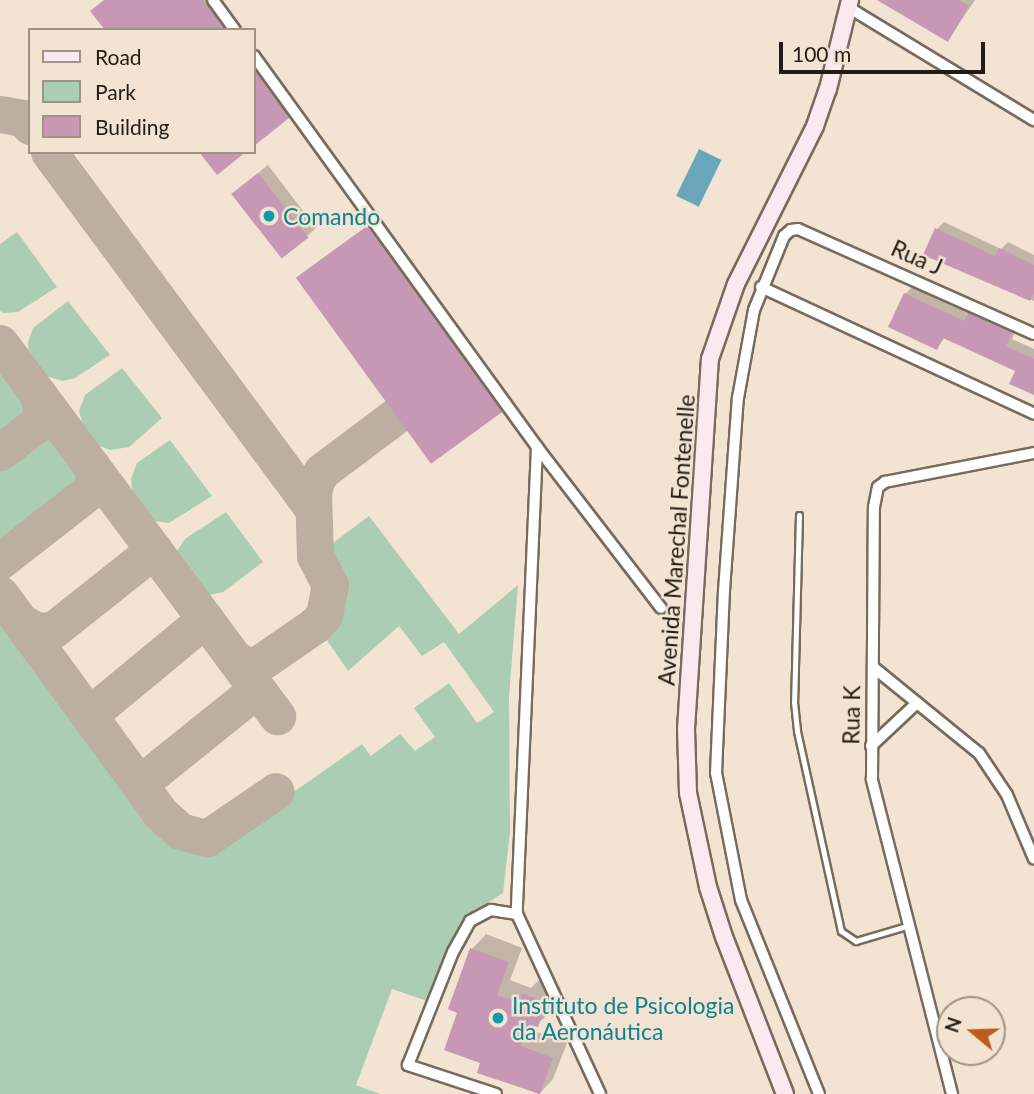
<!DOCTYPE html>
<html>
<head>
<meta charset="utf-8">
<style>
  body { margin:0 }
  #map { position:relative; width:1034px; height:1094px; overflow:hidden; background:#f3e3d2; font-family:Lato,sans-serif }
  div>[style] { position:absolute }
  [style*='--x'] { left:calc(var(--x)*1px); top:calc(var(--y)*1px); width:calc(var(--w)*1px); rotate:calc(var(--a)*1deg) }
  .green>* { inset:0; background:#aacdb4 }
  .water>* { inset:0; background:#6aa6b9; transform-origin:0 0 }
  .shadow>* { inset:0; background:#0003 }
  .taxiway>* { height:37px; margin:-18.5px; padding:0 18.5px; transform-origin:18.5px; border-radius:18.5px; background:#bcafa1 }
  .building>* { inset:0; background:#c798b6; transform-origin:0 0 }
  .roads { filter:drop-shadow(2px 0 #786b5c) drop-shadow(-2px 0 #786b5c) drop-shadow(0 2px #786b5c) drop-shadow(0 -2px #786b5c) }
  .lane>* { height:5px; margin:-2.5px; padding:0 2.5px; transform-origin:2.5px; border-radius:2.5px; background:#fff }
  .street>* { height:10px; margin:-5px; padding:0 5px; transform-origin:5px; border-radius:5px; background:#fff }
  .secondary>* { height:16px; margin:-8px; padding:0 8px; transform-origin:8px; border-radius:8px; background:#fae9ee }
  .dots>* { width:19px; height:19px; translate:-50% -50%; box-sizing:border-box; border:4px solid #f3e3d2; border-radius:50% }
  span { translate:-50% -50%; white-space:nowrap; text-align:center; line-height:1.15; -webkit-text-stroke:5px #f3e3d2; paint-order:stroke }
  .culture-label { font-size:23px; color:#0d838f }
  .left { translate:0 -50%; text-align:left }
  .street-label { font-size:23px; color:#211c16 }
  .legend { position:absolute; left:28px; top:28px; width:228px; height:126px; box-sizing:border-box; background:#f3e3d2; border:2px solid #9f9387; margin:0; padding:9px 12px; list-style:none; font-size:21px; color:#211c16 }
  .legend li { display:flex; align-items:center; gap:14px; height:35px }
  .legend b { width:35px; border:2px solid #9f9387 }
  .north { position:absolute; left:936px; top:996px; width:70px; height:70px; box-sizing:border-box; background:#f3e3d2; border:2px solid #9f9387; border-radius:50%; rotate:289deg; font-size:19px; font-weight:700; line-height:28px; text-align:center; color:#211c16 }
  .north::after { content:''; display:block; margin:auto; width:24px; height:32px; background:#bc5b1a; clip-path:polygon(50% 0,100% 100%,50% 72%,0 100%) }
  .scale { position:absolute; left:779px; top:42px; width:206px; height:32px; box-sizing:border-box; border:4px solid #211c16; border-top:0; padding-left:9px; font-size:21px; line-height:24px; white-space:nowrap; color:#211c16; -webkit-text-stroke:5px #f3e3d2; paint-order:stroke }
</style>
</head>
<body>
<div id="map">
  <div class="green">
    <i style="clip-path:polygon(17px 232px,57px 287px,18px 312px,4px 313px,0 311px,0 244px)"></i>
    <i style="clip-path:polygon(68px 301px,110px 355px,75px 378px,63px 381px,49px 377px,36px 368px,29px 356px,28px 342px,33px 328px)"></i>
    <i style="clip-path:polygon(0 365px,9px 367px,22px 378px,27px 397px,23px 419px,0 436px)"></i>
    <i style="clip-path:polygon(122px 368px,162px 418px,129px 447px,110px 450px,94px 444px,84px 429px,79px 411px,85px 395px)"></i>
    <i style="clip-path:polygon(57px 435px,73px 446px,80px 466px,75px 486px,8px 539px,0 539px,0 465px,36px 437px)"></i>
    <i style="clip-path:polygon(170px 440px,212px 496px,169px 523px,155px 521px,140px 509px,133px 496px,131px 479px,137px 463px)"></i>
    <i style="clip-path:polygon(226px 512px,263px 562px,223px 592px,210px 595px,200px 591px,178px 561px,177px 551px,185px 539px)"></i>
    <i style="clip-path:polygon(369px 516px,459px 634px,518px 585px,509px 696px,510px 832px,503px 893px,489px 902px,490px 906px,467px 916px,460px 923px,430px 1002px,392px 989px,356px 1085px,380px 1094px,0 1094px,0 612px,162px 830px,184px 844px,204px 847px,230px 837px,362px 744px,371px 756px,400px 734px,415px 751px,435px 737px,414px 708px,449px 683px,477px 723px,494px 712px,444px 642px,422px 656px,399px 626px,348px 671px,324px 636px,340px 609px,344px 589px,340px 568px,325px 549px)"></i>
  </div>
  <div class="water">
    <i style="left:699px;top:149px;width:25px;height:52px;rotate:26deg"></i>
  </div>
  <div class="shadow">
    <i style="clip-path:polygon(104px 0,218px 0,240px 30px,107px 30px)"></i>
    <i style="clip-path:polygon(881px 0,975px 0,948px 40px)"></i>
    <i style="clip-path:polygon(254px 48px,298px 107px,254px 144px)"></i>
    <i style="clip-path:polygon(268px 165px,316px 228px,306px 237px,233px 194px)"></i>
    <i style="clip-path:polygon(378px 218px,510px 401px,501px 410px,299px 280px)"></i>
    <i style="clip-path:polygon(944px 222px,1001px 249px,1008px 242px,1034px 255px,1034px 301px,925px 254px,937px 229px)"></i>
    <i style="clip-path:polygon(912px 287px,970px 314px,977px 307px,1018px 326px,1012px 339px,1034px 349px,1034px 393px,1017px 371px,945px 337px,937px 348px,905px 294px)"></i>
    <i style="clip-path:polygon(486px 934px,522px 948px,510px 980px,531px 988px,539px 980px,561px 988px,552px 1011px,536px 1025px,534px 1031px,567px 1043px,553px 1079px,539px 1094px,479px 1072px,483px 1062px,459px 1012px,472px 949px)"></i>
  </div>
  <div class="taxiway">
    <i style="--x:0;--y:114;--w:23;--a:10"></i>
    <i style="--x:23;--y:118;--w:11;--a:49"></i>
    <i style="--x:49;--y:152;--w:444;--a:53.5"></i>
    <i style="--x:0;--y:343;--w:465;--a:53.4"></i>
    <i style="--x:0;--y:452;--w:48;--a:-37.3"></i>
    <i style="--x:38;--y:423;--w:11;--a:-68"></i>
    <i style="--x:42;--y:413;--w:19;--a:-102"></i>
    <i style="--x:0;--y:561;--w:117;--a:-38"></i>
    <i style="--x:92;--y:489;--w:15;--a:-82"></i>
    <i style="--x:94;--y:474;--w:9;--a:-108"></i>
    <i style="--x:0;--y:594;--w:271;--a:53.8"></i>
    <i style="--x:160;--y:813;--w:27;--a:42"></i>
    <i style="--x:180;--y:831;--w:28;--a:15"></i>
    <i style="--x:207;--y:838;--w:83;--a:-34.3"></i>
    <i style="--x:21;--y:622;--w:18;--a:29"></i>
    <i style="--x:37;--y:631;--w:16;--a:-4"></i>
    <i style="--x:53;--y:630;--w:129;--a:-38.4"></i>
    <i style="--x:235;--y:659;--w:15;--a:28"></i>
    <i style="--x:248;--y:666;--w:9;--a:-6"></i>
    <i style="--x:257;--y:665;--w:70;--a:-34.6"></i>
    <i style="--x:315;--y:625;--w:13;--a:-48"></i>
    <i style="--x:324;--y:615;--w:31;--a:-79"></i>
    <i style="--x:330;--y:585;--w:33;--a:-117"></i>
    <i style="--x:315;--y:556;--w:63;--a:-91.8"></i>
    <i style="--x:313;--y:493;--w:13;--a:-77"></i>
    <i style="--x:316;--y:480;--w:11;--a:-56"></i>
    <i style="--x:322;--y:471;--w:95;--a:-36.9"></i>
    <i style="--x:89;--y:715;--w:151;--a:-39.6"></i>
    <i style="--x:139;--y:784;--w:151;--a:-38.8"></i>
  </div>
  <div class="building">
    <i style="clip-path:polygon(104px 0,203px 0,225px 30px,105px 30px,90px 11px)"></i>
    <i style="clip-path:polygon(877px 0,959px 0,969px 6px,948px 42px)"></i>
    <i style="clip-path:polygon(254px 69px,289px 118px,254px 146px)"></i>
    <i style="clip-path:polygon(199px 152px,246px 152px,217px 175px)"></i>
    <i style="left:258px;top:173px;width:82px;height:34px;rotate:52deg"></i>
    <i style="left:367px;top:226px;width:230px;height:88px;rotate:54deg"></i>
    <i style="clip-path:polygon(935px 228px,995px 256px,999px 248px,1034px 265px,1034px 293px,1030px 301px,923px 255px)"></i>
    <i style="clip-path:polygon(904px 293px,964px 321px,968px 313px,1012px 333px,1006px 346px,1034px 359px,1034px 395px,1009px 384px,1015px 371px,943px 338px,937px 350px,888px 327px)"></i>
    <i style="clip-path:polygon(470px 948px,509px 962px,497px 995px,519px 1003px,522px 993px,547px 1003px,538px 1027px,529px 1024px,521px 1046px,553px 1058px,540px 1094px,477px 1073px,480px 1063px,444px 1050px,457px 1013px,448px 1009px)"></i>
  </div>
  <div class="roads">
    <div class="lane">
      <i style="--x:799;--y:515;--w:187;--a:91.5"></i>
      <i style="--x:794;--y:702;--w:29;--a:84"></i>
      <i style="--x:797;--y:731;--w:205;--a:77.6"></i>
      <i style="--x:841;--y:931;--w:18;--a:34"></i>
      <i style="--x:856;--y:941;--w:56;--a:-16.5"></i>
    </div>
    <div class="street">
      <i style="--x:213;--y:0;--w:37;--a:54"></i>
      <i style="--x:848;--y:7;--w:218;--a:31.3"></i>
      <i style="--x:254;--y:56;--w:483;--a:54.1"></i>
      <i style="--x:537;--y:447;--w:203;--a:52.4"></i>
      <i style="--x:761;--y:287;--w:301;--a:24.9"></i>
      <i style="--x:537;--y:447;--w:467;--a:92.5"></i>
      <i style="--x:517;--y:914;--w:198;--a:65.2"></i>
      <i style="--x:873;--y:667;--w:136;--a:39.1"></i>
      <i style="--x:979;--y:753;--w:50;--a:56.3"></i>
      <i style="--x:1007;--y:795;--w:69;--a:67.1"></i>
      <i style="--x:871;--y:746;--w:63;--a:-43.1"></i>
      <i style="--x:496;--y:1094;--w:93;--a:-161.8"></i>
      <i style="--x:408;--y:1065;--w:122;--a:-68.3"></i>
      <i style="--x:453;--y:952;--w:35;--a:-61"></i>
      <i style="--x:470;--y:921;--w:24;--a:-28"></i>
      <i style="--x:491;--y:910;--w:26;--a:9"></i>
      <i style="--x:819;--y:1094;--w:209;--a:-111.9"></i>
      <i style="--x:741;--y:900;--w:129;--a:-101.1"></i>
      <i style="--x:716;--y:773;--w:182;--a:-87.5"></i>
      <i style="--x:724;--y:591;--w:194;--a:-85.9"></i>
      <i style="--x:738;--y:398;--w:89;--a:-79.7"></i>
      <i style="--x:754;--y:310;--w:80;--a:-67.9"></i>
      <i style="--x:784;--y:236;--w:9;--a:-41"></i>
      <i style="--x:791;--y:230;--w:7;--a:-8"></i>
      <i style="--x:798;--y:229;--w:258;--a:24"></i>
      <i style="--x:952;--y:1094;--w:325;--a:-104.3"></i>
      <i style="--x:872;--y:779;--w:272;--a:-89.6"></i>
      <i style="--x:874;--y:507;--w:20;--a:-79"></i>
      <i style="--x:878;--y:487;--w:9;--a:-36"></i>
      <i style="--x:885;--y:482;--w:152;--a:-11"></i>
    </div>
    <div class="secondary">
      <i style="--x:785;--y:1094;--w:168;--a:-111.2"></i>
      <i style="--x:724;--y:937;--w:52;--a:-107.7"></i>
      <i style="--x:708;--y:887;--w:96;--a:-102"></i>
      <i style="--x:688;--y:793;--w:64;--a:-91.8"></i>
      <i style="--x:686;--y:729;--w:371;--a:-86.3"></i>
      <i style="--x:710;--y:359;--w:79;--a:-70.9"></i>
      <i style="--x:736;--y:284;--w:177;--a:-63.4"></i>
      <i style="--x:815;--y:126;--w:39;--a:-71"></i>
      <i style="--x:828;--y:89;--w:92;--a:-76.1"></i>
    </div>
  </div>
  <div class="dots">
    <i style="left:269px;top:216px;background:#0f9aa8"></i>
    <i style="left:498px;top:1018px;background:#0f9aa8"></i>
  </div>
  <div class="culture-label">
    <span class="left" style="left:283px;top:216px">Comando</span>
    <span class="left" style="left:512px;top:1018px">Instituto de Psicologia<br>da Aeronáutica</span>
  </div>
  <div class="street-label">
    <span style="left:917px;top:257px;rotate:24deg">Rua J</span>
    <span style="left:676px;top:540px;rotate:-86deg">Avenida Marechal Fontenelle</span>
    <span style="left:851px;top:715px;rotate:-89deg">Rua K</span>
  </div>
  <ul class="legend">
  <li><b style="height:9px;background:#fae9ee"></b>Road</li>
  <li><b style="height:19px;background:#aacdb4"></b>Park</li>
  <li><b style="height:19px;background:#c798b6"></b>Building</li>
  </ul>
  <div class="north">N</div>
  <div class="scale">100 m</div>
</div>
</body>
</html>
